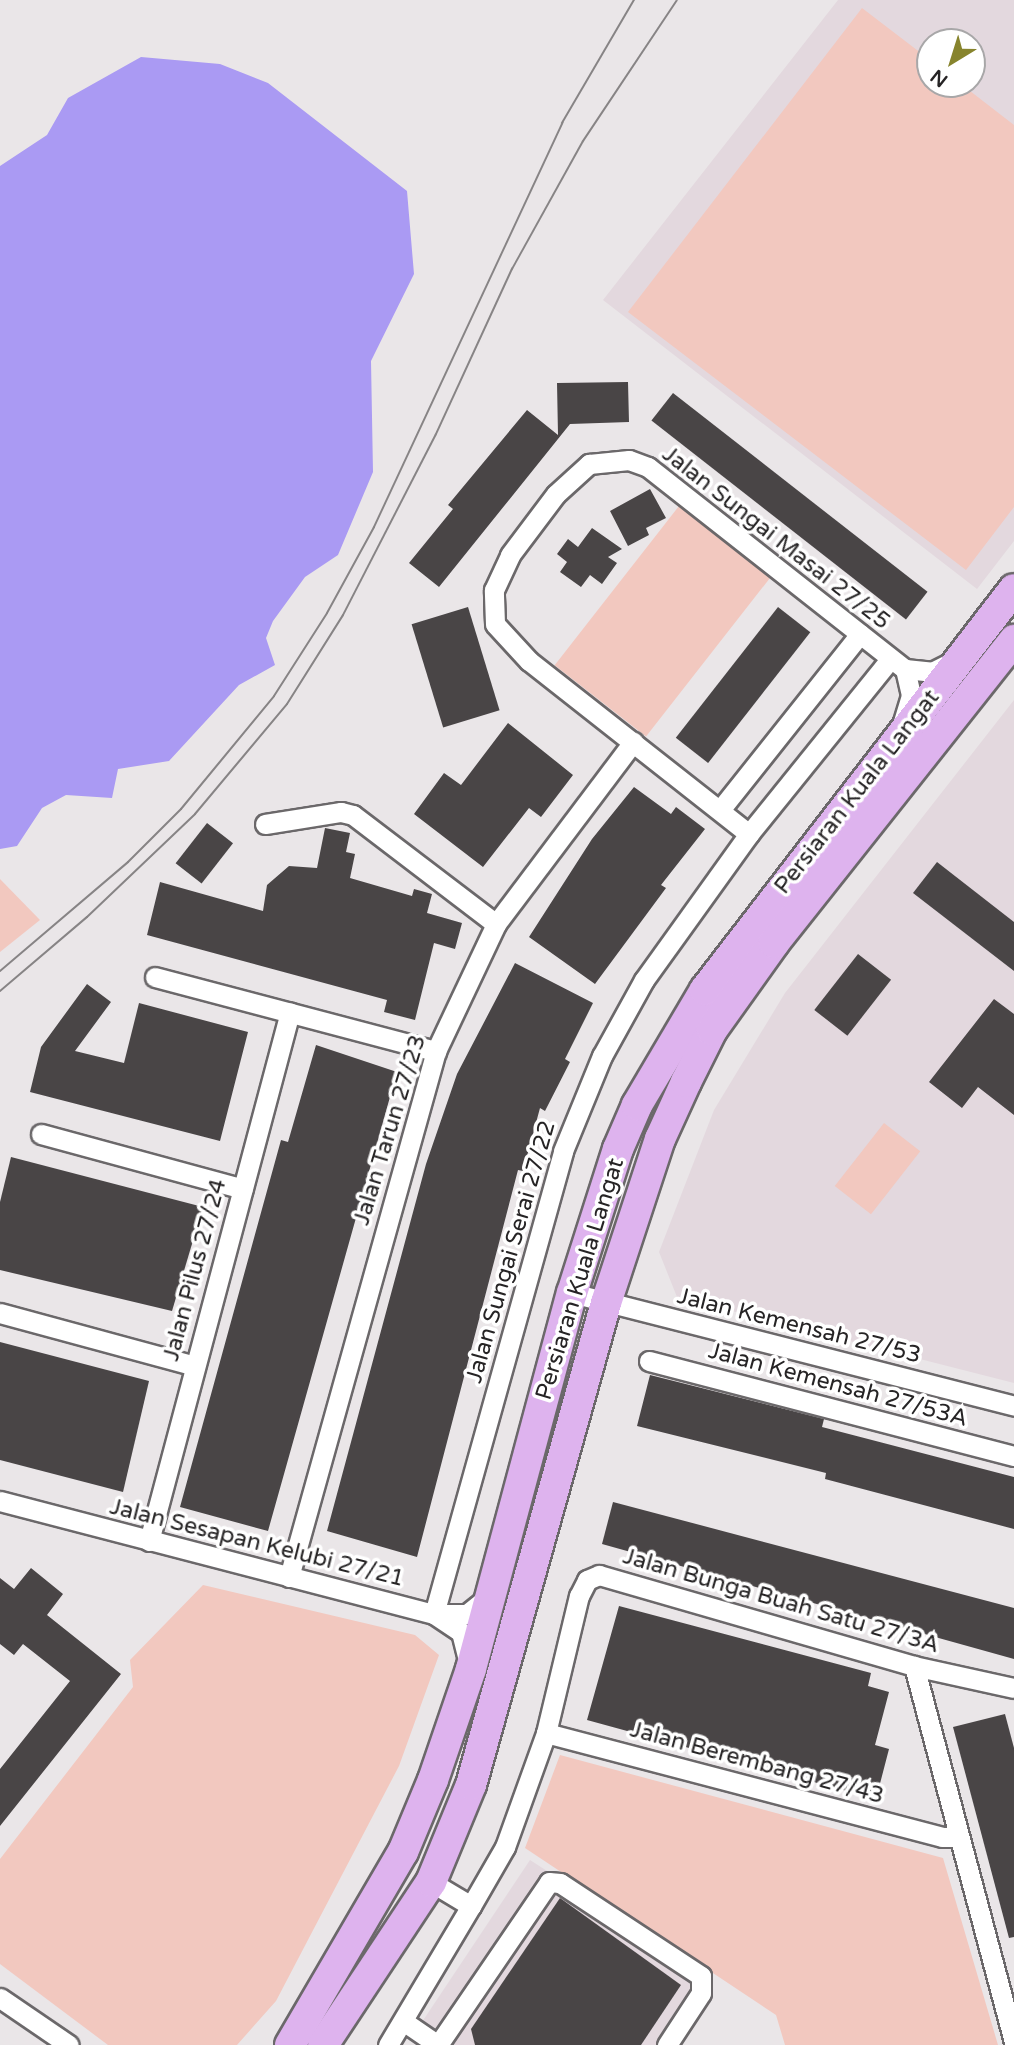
<!DOCTYPE html>
<html>
<head>
<meta charset="utf-8">
<style>
  body { margin:0 }
  #map { position:relative; width:1014px; height:2045px; overflow:hidden; background:#eae6e8; font-family:"Varela Round",sans-serif }
  div>[style] { position:absolute }
  [style*='--x'] { left:calc(var(--x)*1px); top:calc(var(--y)*1px); width:calc(var(--w)*1px); rotate:calc(var(--a)*1deg) }
  .built>* { inset:0; background:#e3d8de }
  .green>* { inset:0; background:#f2c8bf; transform-origin:0 0 }
  .water>* { inset:0; background:#aa9af3 }
  .building>* { inset:0; background:#494546; transform-origin:0 0 }
  .roads { filter:drop-shadow(2px 0 #6b686a) drop-shadow(-2px 0 #6b686a) drop-shadow(0 2px #6b686a) drop-shadow(0 -2px #6b686a) }
  .street>* { height:19px; margin:-9.5px; padding:0 9.5px; transform-origin:9.5px; border-radius:9.5px; background:#fff }
  .primary>* { height:30px; margin:-15px; padding:0 15px; transform-origin:15px; border-radius:15px; background:#deb3ee }
  .tram>* { height:2px; margin:-1px; padding:0 1px; transform-origin:1px; border-radius:1px; background:#878485 }
  span { translate:-50% -50%; white-space:nowrap; text-align:center; line-height:1.15; -webkit-text-stroke:7px #fff; paint-order:stroke }
  .street-label { font-size:23px; color:#262425 }
  .north { position:absolute; left:916px; top:28px; width:70px; height:70px; box-sizing:border-box; background:#fff; border:2px solid #a8a7a8; border-radius:50%; rotate:218deg; font-size:19px; font-weight:700; line-height:28px; text-align:center; color:#262425 }
  .north::after { content:''; display:block; margin:auto; width:24px; height:32px; background:#87842d; clip-path:polygon(50% 0,100% 100%,50% 72%,0 100%) }
</style>
</head>
<body>
<div id="map">
  <div class="built">
    <i style="clip-path:polygon(evenodd,838px 0,1014px 0,1014px 541px,977px 589px,603px 300px,838px 0,930px 42px,972px 42px,972px 84px,930px 84px,930px 42px)"></i>
    <i style="clip-path:polygon(1014px 700px,1014px 1383px,677px 1297px,659px 1252px,714px 1110px,785px 993px)"></i>
    <i style="clip-path:polygon(530px 1860px,707px 1974px,660px 2045px,449px 2045px,420px 2025px)"></i>
  </div>
  <div class="green">
    <i style="clip-path:polygon(862px 8px,930px 60px,930px 84px,961px 84px,1014px 125px,1014px 507px,966px 570px,628px 312px)"></i>
    <i style="left:679px;top:506px;width:116px;height:202px;rotate:38deg"></i>
    <i style="clip-path:polygon(0 879px,40px 920px,0 952px)"></i>
    <i style="left:884px;top:1123px;width:46px;height:80px;rotate:38deg"></i>
    <i style="clip-path:polygon(203px 1585px,415px 1635px,439px 1655px,399px 1766px,276px 2001px,237px 2045px,108px 2045px,0 1964px,0 1859px,133px 1687px,130px 1660px)"></i>
    <i style="clip-path:polygon(560px 1755px,943px 1858px,998px 2045px,785px 2045px,776px 2015px,525px 1848px)"></i>
  </div>
  <div class="water">
    <i style="clip-path:polygon(141px 57px,220px 64px,268px 83px,407px 191px,414px 274px,371px 361px,373px 472px,338px 555px,305px 577px,273px 621px,266px 638px,275px 665px,239px 685px,169px 761px,118px 769px,112px 798px,66px 795px,42px 808px,17px 846px,0 849px,0 166px,47px 135px,68px 98px)"></i>
  </div>
  <div class="building">
    <i style="clip-path:polygon(628px 382px,629px 422px,570px 424px,439px 587px,409px 563px,453px 509px,448px 505px,527px 410px,558px 435px,557px 383px)"></i>
    <i style="left:673px;top:393px;width:323px;height:35px;rotate:38deg"></i>
    <i style="clip-path:polygon(650px 489px,666px 518px,646px 528px,649px 535px,628px 546px,610px 511px)"></i>
    <i style="clip-path:polygon(592px 528px,622px 549px,608px 557px,617px 563px,602px 584px,590px 575px,581px 587px,560px 572px,567px 562px,557px 554px,568px 539px,578px 547px)"></i>
    <i style="left:468px;top:607px;width:108px;height:59px;rotate:73deg"></i>
    <i style="left:778px;top:607px;width:41px;height:166px;rotate:38deg"></i>
    <i style="clip-path:polygon(508px 723px,573px 775px,541px 817px,529px 808px,483px 867px,414px 814px,444px 773px,461px 785px)"></i>
    <i style="clip-path:polygon(634px 787px,671px 814px,676px 807px,705px 829px,661px 885px,666px 888px,595px 984px,529px 937px,592px 839px)"></i>
    <i style="left:207px;top:823px;width:33px;height:51px;rotate:38deg"></i>
    <i style="clip-path:polygon(325px 828px,350px 833px,346px 852px,355px 854px,350px 878px,412px 896px,414px 889px,432px 894px,427px 913px,462px 923px,455px 949px,434px 943px,415px 1020px,384px 1012px,387px 1000px,147px 935px,160px 882px,263px 911px,267px 885px,289px 866px,317px 868px)"></i>
    <i style="clip-path:polygon(937px 862px,1014px 922px,1014px 971px,913px 893px)"></i>
    <i style="left:858px;top:954px;width:42px;height:71px;rotate:38deg"></i>
    <i style="clip-path:polygon(515px 963px,593px 1003px,565px 1059px,570px 1062px,545px 1111px,540px 1108px,523px 1171px,518px 1170px,417px 1557px,327px 1531px,426px 1164px,457px 1074px)"></i>
    <i style="clip-path:polygon(87px 984px,111px 1002px,75px 1051px,124px 1063px,139px 1003px,248px 1032px,220px 1141px,30px 1092px,41px 1047px)"></i>
    <i style="clip-path:polygon(994px 999px,1014px 1014px,1014px 1115px,978px 1087px,962px 1108px,929px 1082px)"></i>
    <i style="clip-path:polygon(316px 1045px,397px 1072px,268px 1531px,180px 1507px,281px 1140px,288px 1142px)"></i>
    <i style="clip-path:polygon(11px 1157px,203px 1207px,172px 1311px,0 1270px,0 1202px)"></i>
    <i style="clip-path:polygon(0 1342px,149px 1381px,123px 1492px,0 1460px)"></i>
    <i style="clip-path:polygon(650px 1375px,824px 1419px,822px 1427px,1014px 1477px,1014px 1529px,825px 1479px,826px 1473px,637px 1426px)"></i>
    <i style="clip-path:polygon(613px 1502px,1014px 1608px,1014px 1659px,602px 1544px)"></i>
    <i style="clip-path:polygon(31px 1568px,63px 1594px,47px 1615px,121px 1674px,0 1826px,0 1769px,70px 1681px,23px 1644px,14px 1655px,0 1644px,0 1578px,14px 1589px)"></i>
    <i style="clip-path:polygon(619px 1606px,871px 1673px,868px 1686px,889px 1692px,875px 1745px,889px 1749px,876px 1799px,587px 1720px)"></i>
    <i style="clip-path:polygon(1005px 1714px,1014px 1748px,1014px 1937px,1009px 1938px,953px 1727px)"></i>
    <i style="clip-path:polygon(560px 1898px,681px 1985px,641px 2045px,475px 2045px,471px 2029px)"></i>
  </div>
  <div class="roads">
    <div class="street">
      <i style="--x:902;--y:725;--w:31;--a:-73"></i>
      <i style="--x:911;--y:695;--w:27;--a:-103"></i>
      <i style="--x:720;--y:810;--w:225;--a:-51.5"></i>
      <i style="--x:265;--y:824;--w:77;--a:-9"></i>
      <i style="--x:341;--y:812;--w:12;--a:14"></i>
      <i style="--x:353;--y:815;--w:180;--a:37.3"></i>
      <i style="--x:749;--y:834;--w:280;--a:-141.8"></i>
      <i style="--x:529;--y:661;--w:50;--a:-132.6"></i>
      <i style="--x:495;--y:624;--w:34;--a:-92"></i>
      <i style="--x:494;--y:590;--w:38;--a:-65"></i>
      <i style="--x:510;--y:555;--w:76;--a:-53"></i>
      <i style="--x:556;--y:494;--w:45;--a:-42.3"></i>
      <i style="--x:589;--y:464;--w:40;--a:-5.7"></i>
      <i style="--x:629;--y:460;--w:20;--a:20"></i>
      <i style="--x:648;--y:467;--w:327;--a:38.2"></i>
      <i style="--x:905;--y:669;--w:27;--a:6"></i>
      <i style="--x:932;--y:672;--w:25;--a:-27"></i>
      <i style="--x:155;--y:977;--w:291;--a:14.8"></i>
      <i style="--x:41;--y:1134;--w:209;--a:15.2"></i>
      <i style="--x:572;--y:1293;--w:456;--a:14.3"></i>
      <i style="--x:0;--y:1313;--w:202;--a:15.2"></i>
      <i style="--x:649;--y:1361;--w:377;--a:14.6"></i>
      <i style="--x:0;--y:1501;--w:448;--a:14.6"></i>
      <i style="--x:434;--y:1614;--w:32;--a:34"></i>
      <i style="--x:461;--y:1632;--w:32;--a:76"></i>
      <i style="--x:149;--y:1541;--w:547;--a:-75.08"></i>
      <i style="--x:289;--y:1577;--w:546;--a:-74.39"></i>
      <i style="--x:436;--y:1051;--w:140;--a:-64.7"></i>
      <i style="--x:496;--y:924;--w:228;--a:-53"></i>
      <i style="--x:434;--y:1614;--w:481;--a:-74.4"></i>
      <i style="--x:563;--y:1151;--w:103;--a:-67.7"></i>
      <i style="--x:602;--y:1056;--w:87;--a:-61.1"></i>
      <i style="--x:644;--y:980;--w:180;--a:-54.3"></i>
      <i style="--x:749;--y:834;--w:225;--a:-51.1"></i>
      <i style="--x:434;--y:1614;--w:33;--a:0"></i>
      <i style="--x:467;--y:1614;--w:28;--a:-39"></i>
      <i style="--x:914;--y:1666;--w:389;--a:75.1"></i>
      <i style="--x:546;--y:1733;--w:409;--a:14.7"></i>
      <i style="--x:942;--y:1837;--w:14;--a:0"></i>
      <i style="--x:471;--y:1906;--w:68;--a:-60"></i>
      <i style="--x:505;--y:1847;--w:121;--a:-70.2"></i>
      <i style="--x:546;--y:1733;--w:141;--a:-76.5"></i>
      <i style="--x:579;--y:1596;--w:18;--a:-63"></i>
      <i style="--x:587;--y:1580;--w:13;--a:-23"></i>
      <i style="--x:599;--y:1575;--w:328;--a:16.1"></i>
      <i style="--x:914;--y:1666;--w:102;--a:12.4"></i>
      <i style="--x:0;--y:1998;--w:83;--a:34.3"></i>
      <i style="--x:403;--y:2021;--w:42;--a:34.4"></i>
      <i style="--x:388;--y:2045;--w:162;--a:-59.2"></i>
      <i style="--x:471;--y:1906;--w:47;--a:-149"></i>
      <i style="--x:438;--y:2045;--w:197;--a:-55.7"></i>
      <i style="--x:549;--y:1882;--w:11;--a:5"></i>
      <i style="--x:560;--y:1883;--w:169;--a:33.4"></i>
      <i style="--x:701;--y:1976;--w:17;--a:90"></i>
      <i style="--x:701;--y:1993;--w:62;--a:123.2"></i>
    </div>
    <div class="primary">
      <i style="--x:290;--y:2045;--w:224;--a:-59.7"></i>
      <i style="--x:403;--y:1852;--w:78;--a:-67.4"></i>
      <i style="--x:433;--y:1780;--w:117;--a:-71.1"></i>
      <i style="--x:471;--y:1669;--w:389;--a:-75"></i>
      <i style="--x:572;--y:1293;--w:151;--a:-72.3"></i>
      <i style="--x:618;--y:1149;--w:48;--a:-66.6"></i>
      <i style="--x:637;--y:1105;--w:134;--a:-59.4"></i>
      <i style="--x:705;--y:990;--w:506;--a:-52.38"></i>
      <i style="--x:323;--y:2045;--w:196;--a:-56.5"></i>
      <i style="--x:431;--y:1882;--w:105;--a:-67.6"></i>
      <i style="--x:471;--y:1785;--w:501;--a:-74.35"></i>
      <i style="--x:606;--y:1303;--w:173;--a:-71.8"></i>
      <i style="--x:660;--y:1139;--w:63;--a:-65.5"></i>
      <i style="--x:686;--y:1082;--w:58;--a:-63.4"></i>
      <i style="--x:712;--y:1030;--w:107;--a:-54.5"></i>
      <i style="--x:774;--y:943;--w:387;--a:-51.6"></i>
    </div>
  </div>
  <div class="tram">
    <i style="--x:0;--y:971;--w:168;--a:-40.4"></i>
    <i style="--x:128;--y:862;--w:75;--a:-45"></i>
    <i style="--x:181;--y:809;--w:146;--a:-50.5"></i>
    <i style="--x:274;--y:696;--w:98;--a:-57.4"></i>
    <i style="--x:327;--y:613;--w:98;--a:-61.3"></i>
    <i style="--x:374;--y:527;--w:446;--a:-65"></i>
    <i style="--x:562;--y:123;--w:143;--a:-59.7"></i>
    <i style="--x:0;--y:991;--w:114;--a:-40.4"></i>
    <i style="--x:87;--y:917;--w:149;--a:-43.6"></i>
    <i style="--x:195;--y:814;--w:143;--a:-50.1"></i>
    <i style="--x:287;--y:704;--w:105;--a:-57.8"></i>
    <i style="--x:343;--y:615;--w:203;--a:-62.8"></i>
    <i style="--x:436;--y:434;--w:182;--a:-65.3"></i>
    <i style="--x:512;--y:269;--w:146;--a:-61"></i>
    <i style="--x:583;--y:141;--w:169;--a:-56.3"></i>
  </div>
  <div class="street-label">
    <span style="left:776px;top:538px;rotate:38deg">Jalan Sungai Masai 27/25</span>
    <span style="left:857px;top:792px;rotate:-52deg">Persiaran Kuala Langat</span>
    <span style="left:390px;top:1130px;rotate:-73deg">Jalan Tarun 27/23</span>
    <span style="left:511px;top:1252px;rotate:-74deg">Jalan Sungai Serai 27/22</span>
    <span style="left:195px;top:1270px;rotate:-75deg">Jalan Pilus 27/24</span>
    <span style="left:580px;top:1279px;rotate:-73deg">Persiaran Kuala Langat</span>
    <span style="left:799px;top:1326px;rotate:14deg">Jalan Kemensah 27/53</span>
    <span style="left:838px;top:1385px;rotate:15deg">Jalan Kemensah 27/53A</span>
    <span style="left:257px;top:1543px;rotate:14deg">Jalan Sesapan Kelubi 27/21</span>
    <span style="left:781px;top:1601px;rotate:16deg">Jalan Bunga Buah Satu 27/3A</span>
    <span style="left:757px;top:1763px;rotate:15deg">Jalan Berembang 27/43</span>
  </div>
  <div class="north">N</div>
</div>
</body>
</html>
